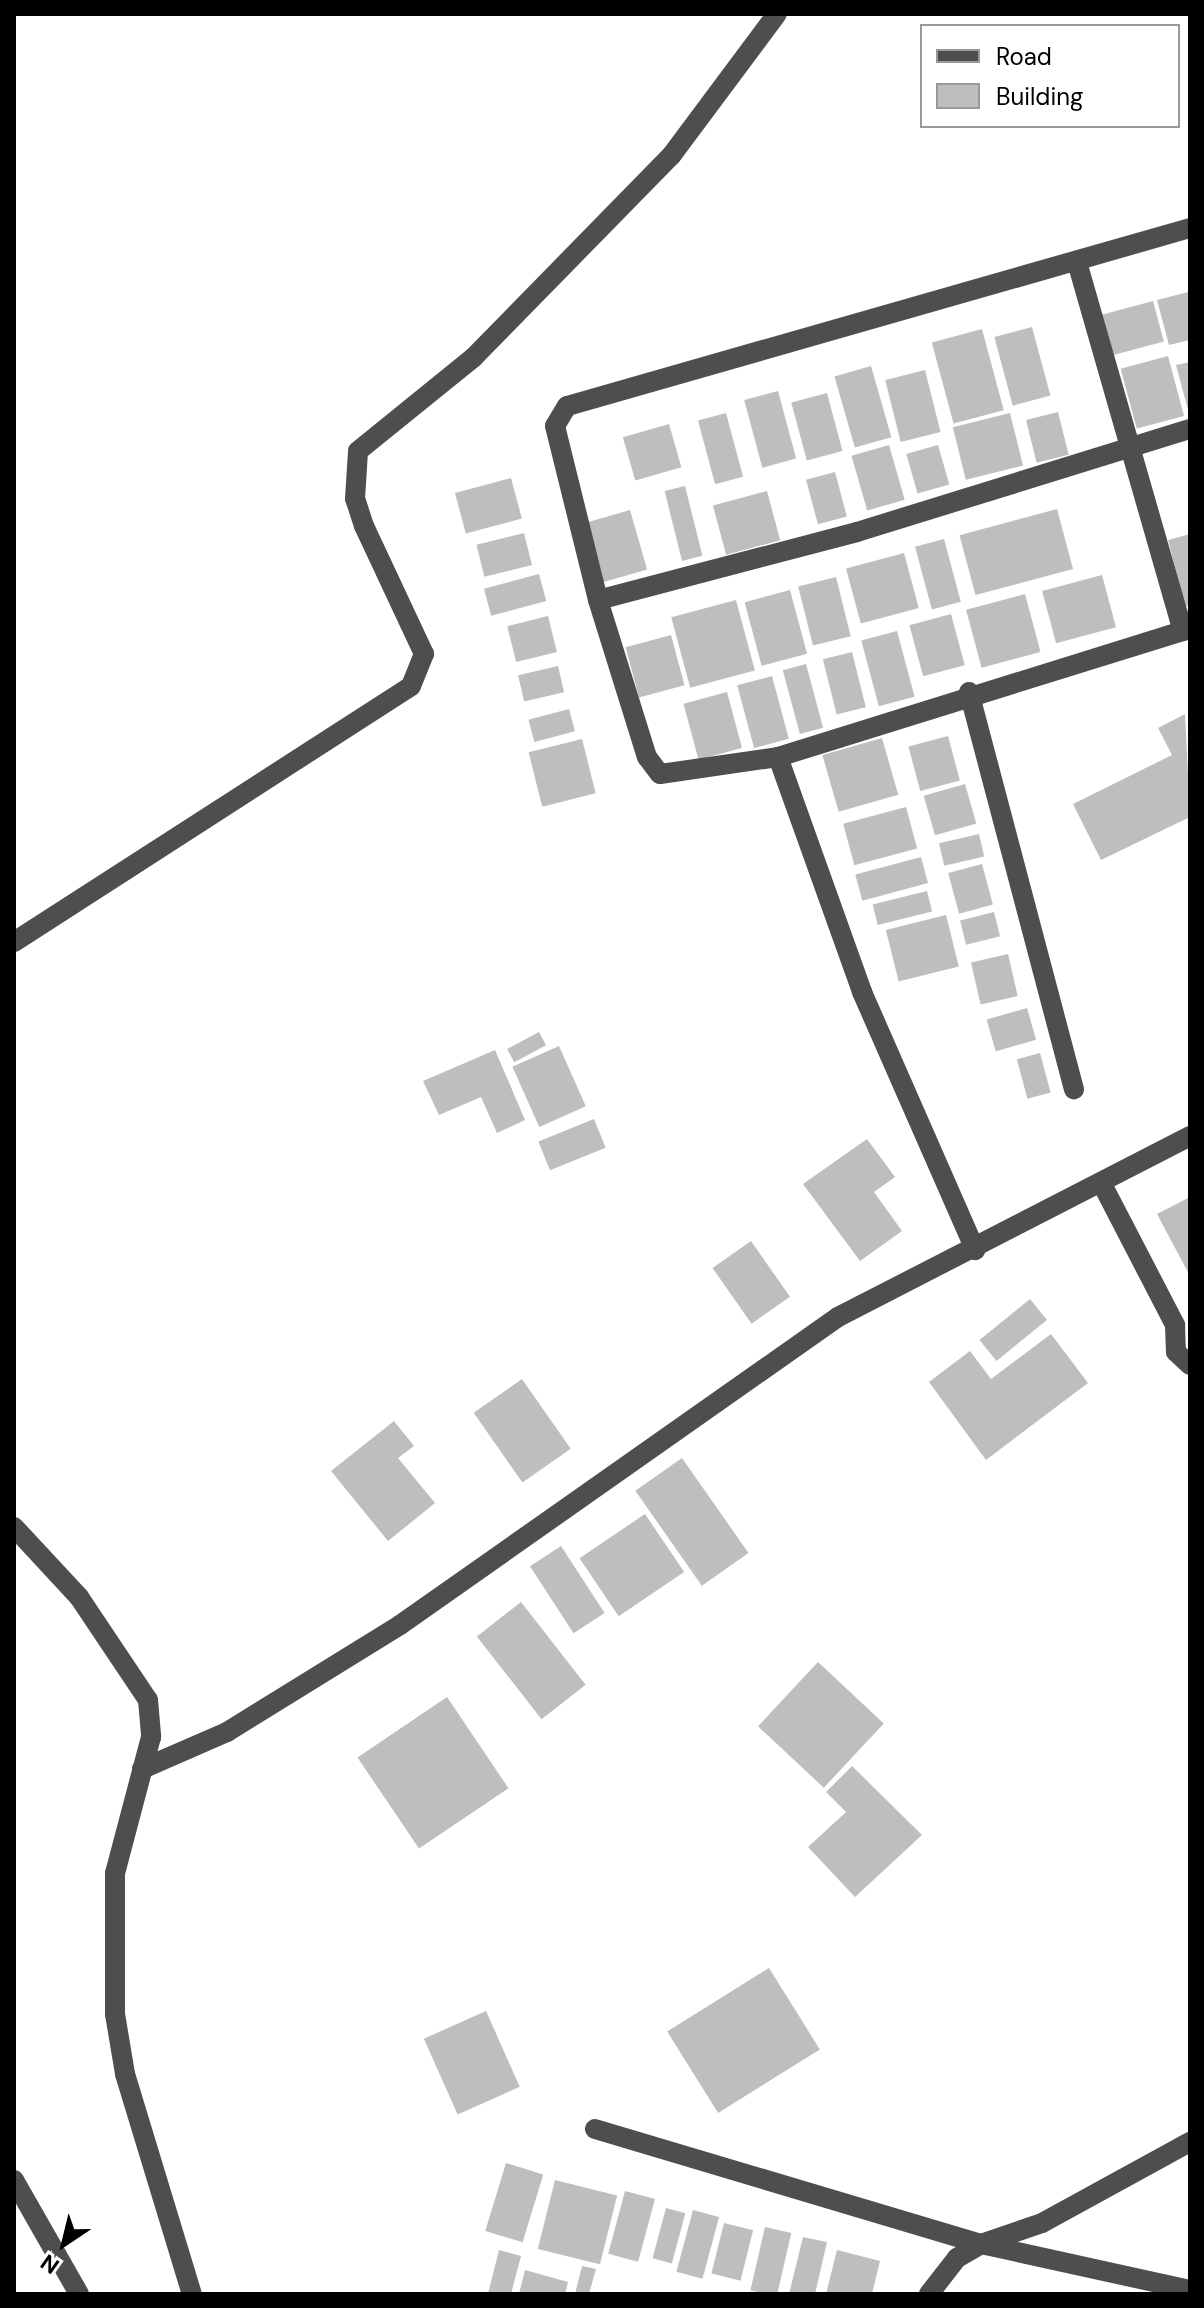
<!DOCTYPE html>
<html>
<head>
<meta charset="utf-8">
<style>
  body { margin:0 }
  #map { position:relative; width:1204px; height:2308px; overflow:hidden; background:#fff; font-family:"DM Sans",sans-serif }
  div>[style] { position:absolute }
  [style*='--x'] { left:calc(var(--x)*1px); top:calc(var(--y)*1px); width:calc(var(--w)*1px); rotate:calc(var(--a)*1deg) }
  .building>* { inset:0; background:#bebebe; transform-origin:0 0 }
  .minor>* { height:20px; margin:-10px; padding:0 10px; transform-origin:10px; border-radius:10px; background:#4e4e4e }
  span { translate:-50% -50%; white-space:nowrap; text-align:center; line-height:1.15; -webkit-text-stroke:6px #fff; paint-order:stroke }
  .frame { position:absolute; inset:0; border:16px solid #000; pointer-events:none }
  .legend { position:absolute; left:920px; top:24px; width:260px; height:104px; box-sizing:border-box; background:#fff; border:2px solid #999; margin:0; padding:10px 14px; list-style:none; font-size:24px; color:#000 }
  .legend li { display:flex; align-items:center; gap:16px; height:40px }
  .legend b { width:40px; border:2px solid #999 }
  .north { position:absolute; left:24px; top:2204px; width:80px; height:80px; -webkit-text-stroke:6px #fff; paint-order:stroke; rotate:215deg; font-size:22px; font-weight:700; line-height:32px; text-align:center; color:#000 }
  .north::after { content:''; display:block; margin:auto; width:28px; height:36px; background:#000; clip-path:polygon(50% 0,100% 100%,50% 72%,0 100%) }
</style>
</head>
<body>
<div id="map">
  <div class="building">
    <i style="clip-path:polygon(1188px 292px,1190px 340px,1169px 345px,1157px 300px)"></i>
    <i style="left:1153px;top:301px;width:42px;height:57px;rotate:75deg"></i>
    <i style="left:1032px;top:327px;width:71px;height:39px;rotate:75deg"></i>
    <i style="left:982px;top:329px;width:84px;height:52px;rotate:75deg"></i>
    <i style="left:1168px;top:356px;width:62px;height:49px;rotate:75deg"></i>
    <i style="clip-path:polygon(1190px 362px,1190px 414px,1189px 414px,1176px 365px)"></i>
    <i style="left:871px;top:366px;width:74px;height:38px;rotate:74deg"></i>
    <i style="left:925px;top:370px;width:64px;height:41px;rotate:76deg"></i>
    <i style="left:778px;top:391px;width:70px;height:35px;rotate:75deg"></i>
    <i style="left:827px;top:393px;width:60px;height:37px;rotate:75deg"></i>
    <i style="left:1058px;top:412px;width:44px;height:33px;rotate:76deg"></i>
    <i style="left:726px;top:413px;width:66px;height:29px;rotate:75deg"></i>
    <i style="left:1010px;top:413px;width:54px;height:59px;rotate:76deg"></i>
    <i style="left:669px;top:424px;width:45px;height:48px;rotate:74deg"></i>
    <i style="left:889px;top:445px;width:57px;height:39px;rotate:74deg"></i>
    <i style="left:938px;top:445px;width:41px;height:33px;rotate:74deg"></i>
    <i style="left:835px;top:472px;width:46px;height:30px;rotate:75deg"></i>
    <i style="left:511px;top:478px;width:42px;height:58px;rotate:75deg"></i>
    <i style="left:685px;top:486px;width:72px;height:21px;rotate:76deg"></i>
    <i style="left:767px;top:491px;width:51px;height:56px;rotate:75deg"></i>
    <i style="left:1057px;top:509px;width:62px;height:101px;rotate:75deg"></i>
    <i style="left:630px;top:510px;width:62px;height:46px;rotate:74deg"></i>
    <i style="left:524px;top:533px;width:33px;height:49px;rotate:76deg"></i>
    <i style="clip-path:polygon(1190px 534px,1190px 605px,1185px 606px,1168px 540px)"></i>
    <i style="left:944px;top:539px;width:65px;height:30px;rotate:75deg"></i>
    <i style="left:904px;top:553px;width:57px;height:60px;rotate:75deg"></i>
    <i style="left:539px;top:574px;width:28px;height:57px;rotate:75deg"></i>
    <i style="left:1102px;top:575px;width:54px;height:62px;rotate:75deg"></i>
    <i style="left:836px;top:577px;width:61px;height:39px;rotate:76deg"></i>
    <i style="left:790px;top:590px;width:66px;height:47px;rotate:75deg"></i>
    <i style="left:1025px;top:594px;width:60px;height:61px;rotate:75deg"></i>
    <i style="left:736px;top:600px;width:73px;height:67px;rotate:75deg"></i>
    <i style="left:951px;top:614px;width:53px;height:43px;rotate:75deg"></i>
    <i style="left:548px;top:616px;width:37px;height:42px;rotate:76deg"></i>
    <i style="left:897px;top:631px;width:68px;height:37px;rotate:75deg"></i>
    <i style="left:671px;top:635px;width:52px;height:47px;rotate:75deg"></i>
    <i style="left:852px;top:652px;width:57px;height:30px;rotate:76deg"></i>
    <i style="left:806px;top:664px;width:66px;height:24px;rotate:75deg"></i>
    <i style="left:558px;top:666px;width:27px;height:41px;rotate:77deg"></i>
    <i style="left:772px;top:676px;width:65px;height:36px;rotate:75deg"></i>
    <i style="left:727px;top:692px;width:58px;height:45px;rotate:75deg"></i>
    <i style="left:569px;top:709px;width:23px;height:42px;rotate:75deg"></i>
    <i style="clip-path:polygon(1185px 714px,1190px 817px,1101px 860px,1073px 804px,1172px 755px,1158px 728px)"></i>
    <i style="left:948px;top:736px;width:46px;height:41px;rotate:75deg"></i>
    <i style="left:882px;top:738px;width:59px;height:62px;rotate:74deg"></i>
    <i style="left:582px;top:739px;width:56px;height:55px;rotate:76deg"></i>
    <i style="left:965px;top:784px;width:41px;height:43px;rotate:74deg"></i>
    <i style="left:906px;top:807px;width:43px;height:65px;rotate:75deg"></i>
    <i style="left:979px;top:834px;width:23px;height:41px;rotate:77deg"></i>
    <i style="left:921px;top:857px;width:27px;height:68px;rotate:75deg"></i>
    <i style="left:982px;top:864px;width:42px;height:35px;rotate:75deg"></i>
    <i style="left:927px;top:891px;width:21px;height:56px;rotate:76deg"></i>
    <i style="left:994px;top:912px;width:25px;height:35px;rotate:76deg"></i>
    <i style="left:946px;top:915px;width:53px;height:62px;rotate:76deg"></i>
    <i style="left:1008px;top:954px;width:43px;height:38px;rotate:77deg"></i>
    <i style="left:1027px;top:1008px;width:33px;height:42px;rotate:74deg"></i>
    <i style="left:539px;top:1032px;width:15px;height:36px;rotate:62deg"></i>
    <i style="left:559px;top:1046px;width:66px;height:51px;rotate:66deg"></i>
    <i style="clip-path:polygon(495px 1050px,525px 1120px,497px 1133px,481px 1097px,439px 1115px,423px 1081px)"></i>
    <i style="left:1040px;top:1053px;width:41px;height:24px;rotate:75deg"></i>
    <i style="left:594px;top:1119px;width:31px;height:60px;rotate:68deg"></i>
    <i style="clip-path:polygon(867px 1139px,895px 1177px,874px 1192px,902px 1231px,860px 1261px,803px 1184px)"></i>
    <i style="clip-path:polygon(1190px 1197px,1190px 1276px,1157px 1214px)"></i>
    <i style="left:751px;top:1241px;width:68px;height:47px;rotate:55deg"></i>
    <i style="left:1030px;top:1299px;width:27px;height:65px;rotate:51deg"></i>
    <i style="clip-path:polygon(1051px 1334px,1088px 1383px,986px 1460px,929px 1382px,970px 1351px,991px 1379px)"></i>
    <i style="left:522px;top:1379px;width:85px;height:59px;rotate:55deg"></i>
    <i style="clip-path:polygon(394px 1421px,414px 1446px,398px 1458px,435px 1503px,388px 1541px,331px 1471px)"></i>
    <i style="left:682px;top:1458px;width:116px;height:57px;rotate:55deg"></i>
    <i style="left:645px;top:1514px;width:70px;height:79px;rotate:56deg"></i>
    <i style="left:561px;top:1546px;width:80px;height:37px;rotate:57deg"></i>
    <i style="left:521px;top:1602px;width:105px;height:56px;rotate:52deg"></i>
    <i style="left:818px;top:1662px;width:90px;height:88px;rotate:43deg"></i>
    <i style="left:447px;top:1697px;width:110px;height:108px;rotate:56deg"></i>
    <i style="clip-path:polygon(852px 1766px,922px 1835px,855px 1897px,808px 1847px,846px 1812px,826px 1792px)"></i>
    <i style="left:769px;top:1968px;width:96px;height:120px;rotate:58deg"></i>
    <i style="left:486px;top:2011px;width:83px;height:68px;rotate:66deg"></i>
    <i style="left:506px;top:2163px;width:39px;height:71px;rotate:17deg"></i>
    <i style="left:555px;top:2180px;width:64px;height:71px;rotate:14deg"></i>
    <i style="left:625px;top:2191px;width:31px;height:65px;rotate:15deg"></i>
    <i style="left:666px;top:2208px;width:20px;height:52px;rotate:15deg"></i>
    <i style="left:693px;top:2210px;width:27px;height:64px;rotate:15deg"></i>
    <i style="left:724px;top:2223px;width:30px;height:52px;rotate:14deg"></i>
    <i style="left:765px;top:2227px;width:27px;height:65px;rotate:13deg"></i>
    <i style="clip-path:polygon(803px 2237px,827px 2242px,815px 2294px,789px 2294px)"></i>
    <i style="clip-path:polygon(499px 2250px,521px 2256px,511px 2294px,488px 2294px)"></i>
    <i style="clip-path:polygon(837px 2250px,880px 2261px,872px 2294px,826px 2294px)"></i>
    <i style="clip-path:polygon(582px 2266px,596px 2269px,589px 2294px,575px 2294px)"></i>
    <i style="clip-path:polygon(525px 2270px,568px 2282px,565px 2294px,519px 2294px)"></i>
  </div>
  <div class="minor">
    <i style="--x:1190;--y:228;--w:648;--a:164.05"></i>
    <i style="--x:567;--y:406;--w:23;--a:121"></i>
    <i style="--x:555;--y:426;--w:179;--a:76.1"></i>
    <i style="--x:598;--y:600;--w:164;--a:72.7"></i>
    <i style="--x:647;--y:757;--w:21;--a:53"></i>
    <i style="--x:660;--y:774;--w:119;--a:-8.2"></i>
    <i style="--x:778;--y:757;--w:431;--a:-17.3"></i>
    <i style="--x:1077;--y:262;--w:384;--a:74"></i>
    <i style="--x:598;--y:600;--w:268;--a:-14.7"></i>
    <i style="--x:857;--y:532;--w:349;--a:-17.2"></i>
    <i style="--x:969;--y:692;--w:411;--a:75.2"></i>
    <i style="--x:778;--y:757;--w:250;--a:70.3"></i>
    <i style="--x:862;--y:992;--w:282;--a:66.3"></i>
    <i style="--x:14;--y:942;--w:472;--a:-32.8"></i>
    <i style="--x:411;--y:686;--w:35;--a:-68"></i>
    <i style="--x:424;--y:654;--w:141;--a:-115.1"></i>
    <i style="--x:364;--y:526;--w:28;--a:-108"></i>
    <i style="--x:355;--y:499;--w:48;--a:-86.4"></i>
    <i style="--x:358;--y:451;--w:148;--a:-39"></i>
    <i style="--x:473;--y:358;--w:283;--a:-45.6"></i>
    <i style="--x:671;--y:156;--w:177;--a:-53.3"></i>
    <i style="--x:1102;--y:1184;--w:159;--a:62.6"></i>
    <i style="--x:1175;--y:1325;--w:27;--a:88"></i>
    <i style="--x:1176;--y:1352;--w:19;--a:43"></i>
    <i style="--x:14;--y:1527;--w:96;--a:47.1"></i>
    <i style="--x:79;--y:1597;--w:124;--a:56.2"></i>
    <i style="--x:148;--y:1700;--w:37;--a:85"></i>
    <i style="--x:151;--y:1737;--w:141;--a:104.8"></i>
    <i style="--x:115;--y:1873;--w:141;--a:90"></i>
    <i style="--x:115;--y:2014;--w:61;--a:80.5"></i>
    <i style="--x:125;--y:2074;--w:230;--a:73.1"></i>
    <i style="--x:142;--y:1769;--w:93;--a:-23.5"></i>
    <i style="--x:227;--y:1732;--w:203;--a:-31.7"></i>
    <i style="--x:400;--y:1625;--w:535;--a:-35.11"></i>
    <i style="--x:838;--y:1317;--w:396;--a:-27.2"></i>
    <i style="--x:595;--y:2129;--w:403;--a:16.6"></i>
    <i style="--x:981;--y:2244;--w:214;--a:12.4"></i>
    <i style="--x:14;--y:2180;--w:131;--a:60.3"></i>
    <i style="--x:929;--y:2294;--w:46;--a:-52.1"></i>
    <i style="--x:957;--y:2258;--w:28;--a:-30"></i>
    <i style="--x:981;--y:2244;--w:65;--a:-19"></i>
    <i style="--x:1042;--y:2223;--w:169;--a:-28.7"></i>
  </div>
  <div class="frame"></div>
  <ul class="legend">
  <li><b style="height:10px;background:#4e4e4e"></b>Road</li>
  <li><b style="height:22px;background:#bebebe"></b>Building</li>
  </ul>
  <div class="north">N</div>
</div>
</body>
</html>
